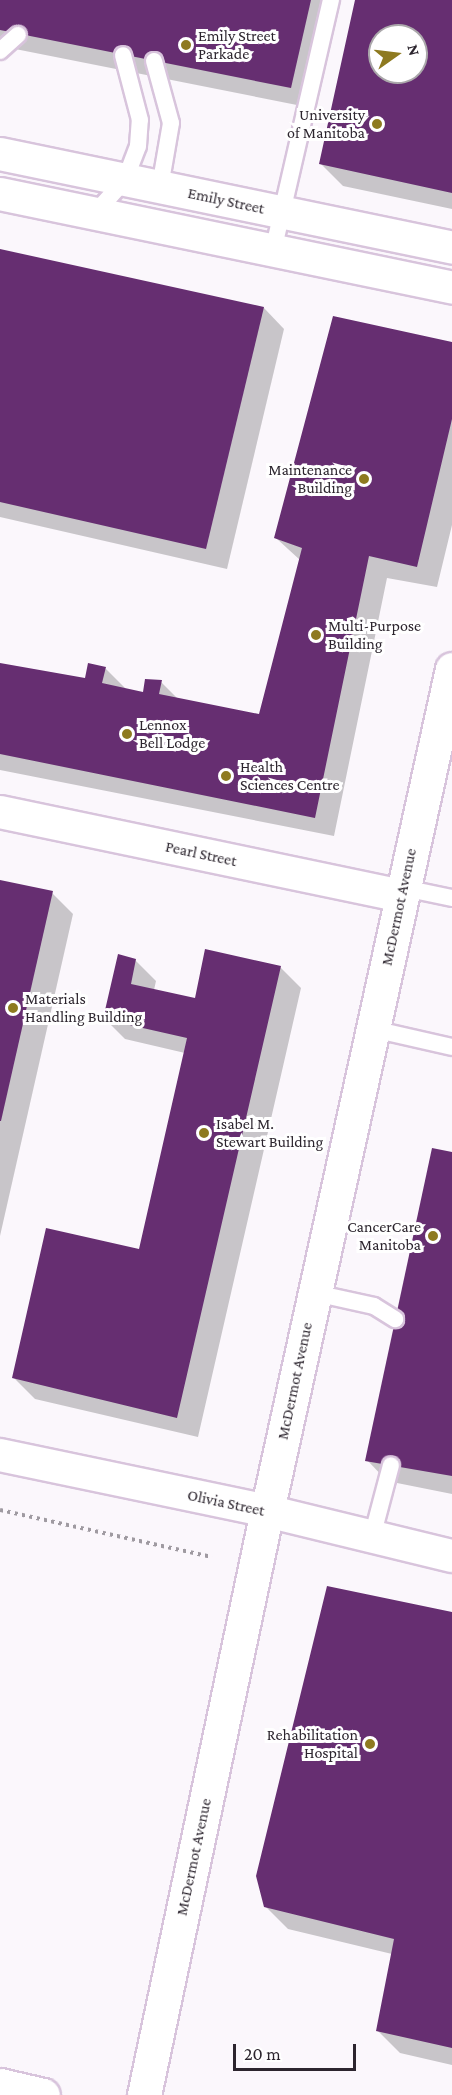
<!DOCTYPE html>
<html>
<head>
<meta charset="utf-8">
<style>
  body { margin:0 }
  #map { position:relative; width:452px; height:2095px; overflow:hidden; background:#fbf7fc; font-family:"Crimson Pro",serif }
  div>[style] { position:absolute }
  [style*='--x'] { left:calc(var(--x)*1px); top:calc(var(--y)*1px); width:calc(var(--w)*1px); rotate:calc(var(--a)*1deg) }
  .shadow>* { inset:0; background:#0003 }
  .building>* { inset:0; background:#662e71 }
  .path>* { height:4px; margin-top:-2px; transform-origin:0; background:repeating-linear-gradient(90deg,#9f9aa1 0 3px,transparent 0 7.5px) }
  .roads { filter:drop-shadow(2px 0 #d8c4dc) drop-shadow(-2px 0 #d8c4dc) drop-shadow(0 2px #d8c4dc) drop-shadow(0 -2px #d8c4dc) }
  .lane>* { height:16px; margin:-8px; padding:0 8px; transform-origin:8px; border-radius:8px; background:#fff }
  .street>* { height:32px; margin:-16px; padding:0 16px; transform-origin:16px; border-radius:16px; background:#fff }
  .secondary>* { height:33px; margin:-16.5px; padding:0 16.5px; transform-origin:16.5px; border-radius:16.5px; background:#fff }
  .dots>* { width:16px; height:16px; translate:-50% -50%; box-sizing:border-box; border:3px solid #fff; border-radius:50% }
  span { translate:-50% -50%; white-space:nowrap; text-align:center; line-height:1.15; -webkit-text-stroke:6px #fff; paint-order:stroke }
  .poi-label { font-size:16px; color:#2c252e }
  .left { translate:0 -50%; text-align:left }
  .right { translate:-100% -50%; text-align:right }
  .street-label { font-size:16px; color:#2c252e }
  .north { position:absolute; left:368px; top:24px; width:60px; height:60px; box-sizing:border-box; background:#fff; border:2px solid #aba8ab; border-radius:50%; rotate:76deg; font-size:16px; font-weight:700; line-height:24px; text-align:center; color:#2c252e }
  .north::after { content:''; display:block; margin:auto; width:21px; height:27px; background:#8e7a20; clip-path:polygon(50% 0,100% 100%,50% 72%,0 100%) }
  .scale { position:absolute; left:233px; top:2044px; width:123px; height:27px; box-sizing:border-box; border:3px solid #2c252e; border-top:0; padding-left:8px; font-size:18px; line-height:21px; white-space:nowrap; color:#2c252e; -webkit-text-stroke:4px #fff; paint-order:stroke }
</style>
</head>
<body>
<div id="map">
  <div class="shadow">
    <i style="clip-path:polygon(0 0,336px 0,312px 108px,0 46px)"></i>
    <i style="clip-path:polygon(evenodd,356px 0,452px 0,452px 209px,343px 186px,321px 164px,356px 0,380px 36px,416px 36px,416px 72px,380px 72px,380px 36px)"></i>
    <i style="clip-path:polygon(0 250px,264px 308px,284px 329px,227px 569px,0 517px)"></i>
    <i style="clip-path:polygon(452px 344px,452px 525px,437px 587px,387px 578px,334px 836px,0 770px,0 664px,86px 679px,106px 669px,127px 690px,144px 694px,161px 682px,179px 700px,260px 716px,300px 560px,276px 538px)"></i>
    <i style="clip-path:polygon(0 882px,52px 893px,73px 914px,0 1236px)"></i>
    <i style="clip-path:polygon(135px 960px,156px 981px,154px 990px,196px 1000px,280px 967px,301px 988px,198px 1437px,35px 1399px,14px 1378px,140px 1251px,185px 1053px,125px 1039px,105px 1019px)"></i>
    <i style="clip-path:polygon(452px 1154px,452px 1494px,387px 1481px,367px 1460px)"></i>
    <i style="clip-path:polygon(452px 1613px,452px 2065px,400px 2053px,378px 2031px,392px 1954px,288px 1929px,266px 1907px)"></i>
  </div>
  <div class="building">
    <i style="clip-path:polygon(0 0,311px 0,291px 88px,0 30px)"></i>
    <i style="clip-path:polygon(evenodd,355px 0,452px 0,452px 193px,319px 164px,355px 0,380px 36px,416px 36px,416px 72px,380px 72px,380px 36px)"></i>
    <i style="clip-path:polygon(0 249px,264px 307px,206px 549px,0 502px)"></i>
    <i style="clip-path:polygon(333px 316px,452px 342px,452px 419px,417px 567px,369px 556px,315px 818px,0 754px,0 663px,85px 678px,88px 663px,106px 667px,102px 683px,143px 692px,145px 679px,162px 680px,159px 694px,259px 714px,302px 548px,274px 538px)"></i>
    <i style="clip-path:polygon(0 880px,53px 891px,1px 1121px,0 1121px)"></i>
    <i style="clip-path:polygon(205px 949px,281px 966px,177px 1418px,12px 1378px,46px 1228px,139px 1249px,187px 1038px,103px 1019px,118px 954px,136px 959px,131px 984px,195px 998px)"></i>
    <i style="clip-path:polygon(432px 1148px,452px 1152px,452px 1476px,365px 1461px)"></i>
    <i style="clip-path:polygon(327px 1586px,452px 1612px,452px 2048px,376px 2031px,394px 1939px,264px 1907px,256px 1876px)"></i>
  </div>
  <div class="path">
    <i style="--x:0;--y:1510;--w:217;--a:12.5"></i>
  </div>
  <div class="roads">
    <div class="lane">
      <i style="--x:0;--y:51;--w:24;--a:-42"></i>
      <i style="--x:154;--y:61;--w:64;--a:74.7"></i>
      <i style="--x:171;--y:123;--w:65;--a:99.8"></i>
      <i style="--x:95;--y:213;--w:45;--a:-47.7"></i>
      <i style="--x:125;--y:180;--w:36;--a:-69"></i>
      <i style="--x:138;--y:146;--w:26;--a:-86"></i>
      <i style="--x:140;--y:120;--w:67;--a:-104.7"></i>
      <i style="--x:273;--y:251;--w:258;--a:-77"></i>
      <i style="--x:404;--y:888;--w:49;--a:11.8"></i>
      <i style="--x:373;--y:1029;--w:81;--a:12.8"></i>
      <i style="--x:315;--y:1293;--w:60;--a:12.4"></i>
      <i style="--x:374;--y:1306;--w:25;--a:32"></i>
      <i style="--x:372;--y:1537;--w:74;--a:-75.2"></i>
    </div>
    <div class="street">
      <i style="--x:0;--y:154;--w:462;--a:11.7"></i>
      <i style="--x:0;--y:194;--w:462;--a:11.7"></i>
      <i style="--x:0;--y:812;--w:410;--a:11.8"></i>
      <i style="--x:0;--y:1455;--w:273;--a:11.8"></i>
      <i style="--x:267;--y:1511;--w:190;--a:13.7"></i>
    </div>
    <div class="secondary">
      <i style="--x:0;--y:2085;--w:44;--a:13.1"></i>
      <i style="--x:144;--y:2095;--w:597;--a:-78.11"></i>
      <i style="--x:267;--y:1511;--w:862;--a:-77.61"></i>
    </div>
  </div>
  <div class="dots">
    <i style="left:186px;top:45px;background:#8e7a20"></i>
    <i style="left:377px;top:124px;background:#8e7a20"></i>
    <i style="left:364px;top:479px;background:#8e7a20"></i>
    <i style="left:316px;top:635px;background:#8e7a20"></i>
    <i style="left:127px;top:734px;background:#8e7a20"></i>
    <i style="left:226px;top:776px;background:#8e7a20"></i>
    <i style="left:13px;top:1008px;background:#8e7a20"></i>
    <i style="left:204px;top:1133px;background:#8e7a20"></i>
    <i style="left:433px;top:1236px;background:#8e7a20"></i>
    <i style="left:370px;top:1744px;background:#8e7a20"></i>
  </div>
  <div class="poi-label">
    <span class="left" style="left:198px;top:45px">Emily Street<br>Parkade</span>
    <span class="right" style="left:365px;top:124px">University<br>of Manitoba</span>
    <span class="right" style="left:352px;top:479px">Maintenance<br>Building</span>
    <span class="left" style="left:328px;top:635px">Multi-Purpose<br>Building</span>
    <span class="left" style="left:139px;top:734px">Lennox<br>Bell Lodge</span>
    <span class="left" style="left:240px;top:776px">Health<br>Sciences Centre</span>
    <span class="left" style="left:25px;top:1008px">Materials<br>Handling Building</span>
    <span class="left" style="left:216px;top:1133px">Isabel M.<br>Stewart Building</span>
    <span class="right" style="left:421px;top:1236px">CancerCare<br>Manitoba</span>
    <span class="right" style="left:358px;top:1744px">Rehabilitation<br>Hospital</span>
  </div>
  <div class="street-label">
    <span style="left:226px;top:201px;rotate:12deg">Emily Street</span>
    <span style="left:201px;top:854px;rotate:12deg">Pearl Street</span>
    <span style="left:399px;top:907px;rotate:-78deg">McDermot Avenue</span>
    <span style="left:295px;top:1381px;rotate:-78deg">McDermot Avenue</span>
    <span style="left:226px;top:1503px;rotate:12deg">Olivia Street</span>
    <span style="left:194px;top:1857px;rotate:-78deg">McDermot Avenue</span>
  </div>
  <div class="north">N</div>
  <div class="scale">20 m</div>
</div>
</body>
</html>
